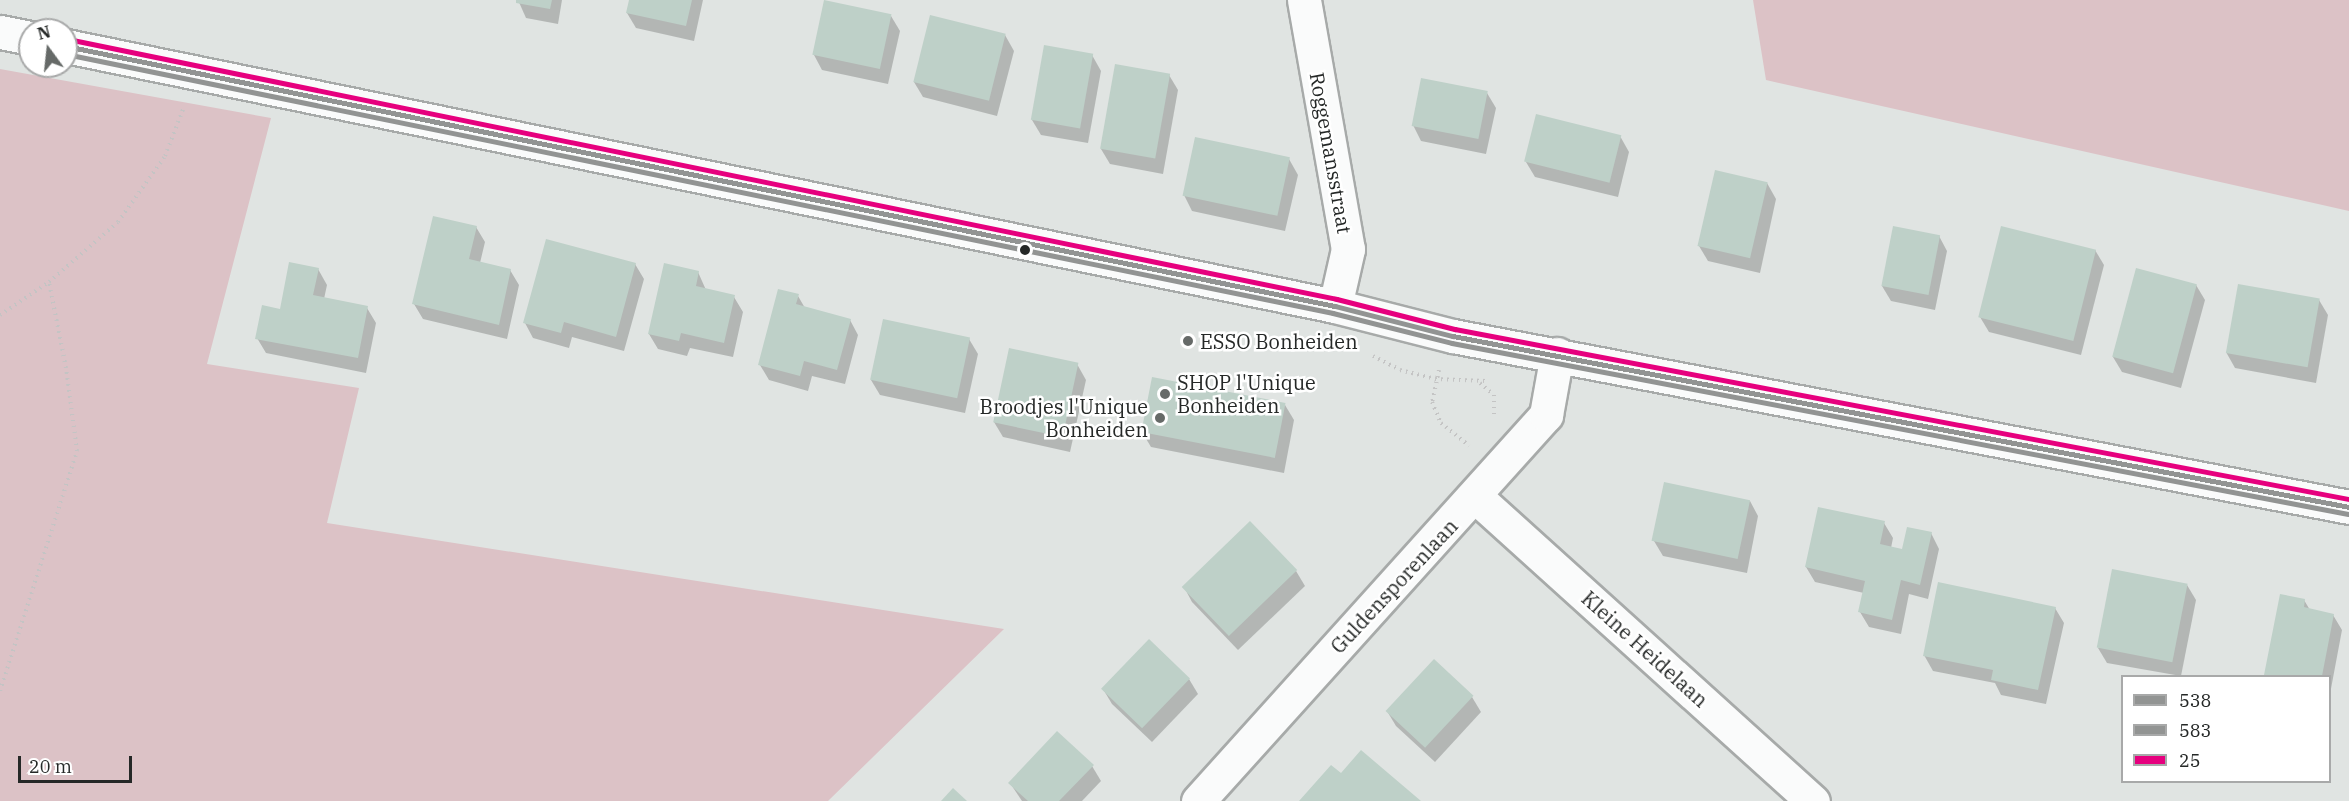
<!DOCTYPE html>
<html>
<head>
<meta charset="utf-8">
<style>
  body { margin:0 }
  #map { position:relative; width:2349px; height:801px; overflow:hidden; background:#e0e4e2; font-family:"IBM Plex Serif",serif }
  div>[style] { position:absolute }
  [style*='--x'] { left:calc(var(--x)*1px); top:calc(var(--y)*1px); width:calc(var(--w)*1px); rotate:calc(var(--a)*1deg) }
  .green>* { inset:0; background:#dcc2c6 }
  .shadow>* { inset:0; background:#0003 }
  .building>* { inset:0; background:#bed0c8; transform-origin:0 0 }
  .path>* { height:4px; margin-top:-2px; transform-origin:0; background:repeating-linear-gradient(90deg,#c4c4c4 0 1.5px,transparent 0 6px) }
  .roads { filter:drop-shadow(2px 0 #a7aaa9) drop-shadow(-2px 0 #a7aaa9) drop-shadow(0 2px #a7aaa9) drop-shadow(0 -2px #a7aaa9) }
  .minor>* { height:33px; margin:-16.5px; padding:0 16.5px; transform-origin:16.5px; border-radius:16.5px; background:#fafbfb }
  .tertiary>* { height:33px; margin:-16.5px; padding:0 16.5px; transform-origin:16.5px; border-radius:16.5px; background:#fafbfb }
  .bus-1>* { height:4.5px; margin:-2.25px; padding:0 2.25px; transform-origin:2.25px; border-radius:2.25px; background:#929493 }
  .bus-2>* { height:4.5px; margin:-2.25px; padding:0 2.25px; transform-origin:2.25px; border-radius:2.25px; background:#929493 }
  .bus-3>* { height:4.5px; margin:-2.25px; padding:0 2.25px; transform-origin:2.25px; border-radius:2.25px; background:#e6007e }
  .dots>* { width:16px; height:16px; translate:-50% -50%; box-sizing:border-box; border:3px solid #fff; border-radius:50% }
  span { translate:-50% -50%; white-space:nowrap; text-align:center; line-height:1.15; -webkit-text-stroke:5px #fff; paint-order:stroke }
  .street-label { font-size:20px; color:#252827 }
  .poi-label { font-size:20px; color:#252827 }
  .left { translate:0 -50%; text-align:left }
  .right { translate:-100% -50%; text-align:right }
  .legend { position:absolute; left:2121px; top:675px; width:210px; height:108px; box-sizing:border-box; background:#fff; border:2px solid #a8a9a9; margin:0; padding:8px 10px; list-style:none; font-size:18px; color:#252827 }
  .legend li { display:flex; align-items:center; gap:12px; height:30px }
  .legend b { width:30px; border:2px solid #a8a9a9 }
  .north { position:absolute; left:18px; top:18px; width:60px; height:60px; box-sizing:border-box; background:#fff; border:2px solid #a8a9a9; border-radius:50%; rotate:345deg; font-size:16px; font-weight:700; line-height:24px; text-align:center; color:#252827 }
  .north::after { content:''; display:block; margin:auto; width:21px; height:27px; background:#666a68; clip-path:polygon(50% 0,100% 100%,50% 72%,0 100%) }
  .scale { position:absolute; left:18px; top:756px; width:114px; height:27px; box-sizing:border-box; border:3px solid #252827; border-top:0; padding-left:8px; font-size:18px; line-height:21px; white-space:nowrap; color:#252827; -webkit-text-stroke:4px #fff; paint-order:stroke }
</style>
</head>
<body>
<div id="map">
  <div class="green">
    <i style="clip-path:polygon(1753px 0,2349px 0,2349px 211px,1766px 80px)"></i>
    <i style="clip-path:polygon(0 69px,271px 118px,207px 364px,359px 388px,327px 523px,1004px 629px,828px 801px,0 801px)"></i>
  </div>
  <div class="shadow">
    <i style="clip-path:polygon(518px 0,562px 0,558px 24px,526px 18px)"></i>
    <i style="clip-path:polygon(630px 0,703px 0,694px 41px,636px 28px,627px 13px)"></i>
    <i style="clip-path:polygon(891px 16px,900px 31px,888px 84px,822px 70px,814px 55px)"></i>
    <i style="clip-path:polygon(1005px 35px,1014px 51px,997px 116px,923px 97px,914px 82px)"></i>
    <i style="clip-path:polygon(1092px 55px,1101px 71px,1088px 143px,1041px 135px,1032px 120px)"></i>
    <i style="clip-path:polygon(1169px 75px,1178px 90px,1163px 174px,1110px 164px,1101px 149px)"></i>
    <i style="clip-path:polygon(1487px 93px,1496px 108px,1486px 154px,1421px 141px,1413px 125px)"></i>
    <i style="clip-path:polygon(1620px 136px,1629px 152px,1618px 197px,1535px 177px,1526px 162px)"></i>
    <i style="clip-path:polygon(1289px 159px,1298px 175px,1285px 231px,1192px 211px,1184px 195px)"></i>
    <i style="clip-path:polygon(1767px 183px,1776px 199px,1760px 273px,1708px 261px,1699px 246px)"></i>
    <i style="clip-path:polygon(476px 227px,485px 242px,480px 263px,510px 270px,519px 285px,507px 339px,423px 319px,414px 304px)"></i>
    <i style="clip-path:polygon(1939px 236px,1947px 251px,1935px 310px,1891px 301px,1882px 286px)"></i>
    <i style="clip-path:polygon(2095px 250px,2104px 265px,2081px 355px,1989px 332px,1980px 317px)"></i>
    <i style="clip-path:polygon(635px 264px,644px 279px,624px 351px,572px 337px,569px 348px,533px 338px,525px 323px)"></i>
    <i style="clip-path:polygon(318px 269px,327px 285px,324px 299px,367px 308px,376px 323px,366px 373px,266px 353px,257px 338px)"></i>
    <i style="clip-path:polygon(698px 272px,706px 290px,734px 297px,743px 312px,733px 357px,690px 348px,687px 356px,658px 349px,649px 334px)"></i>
    <i style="clip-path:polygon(2196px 285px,2205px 300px,2181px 388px,2122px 372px,2113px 357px)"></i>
    <i style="clip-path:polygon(798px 296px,805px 308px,850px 320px,858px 335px,845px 384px,812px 376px,808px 391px,769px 380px,760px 365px)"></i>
    <i style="clip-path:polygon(2319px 300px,2328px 315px,2316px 383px,2235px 368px,2226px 352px)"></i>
    <i style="clip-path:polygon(969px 339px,978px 354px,965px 413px,880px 395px,871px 380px)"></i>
    <i style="clip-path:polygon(1077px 364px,1086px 380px,1070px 452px,1003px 437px,994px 422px)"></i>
    <i style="clip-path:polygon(1285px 405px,1294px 420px,1284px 473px,1151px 447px,1142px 432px)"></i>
    <i style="clip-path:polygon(1750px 501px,1758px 516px,1747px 573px,1663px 556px,1654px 541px)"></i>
    <i style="clip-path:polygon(1884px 523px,1893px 538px,1891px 548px,1903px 551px,1931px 533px,1939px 549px,1928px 599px,1909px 594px,1901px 634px,1869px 627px,1860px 612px,1864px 593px,1815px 582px,1806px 567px)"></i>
    <i style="clip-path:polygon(1296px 571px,1305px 586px,1238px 650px,1192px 602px,1184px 587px)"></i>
    <i style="clip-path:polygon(2187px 585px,2196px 600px,2181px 676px,2107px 663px,2098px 648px)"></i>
    <i style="clip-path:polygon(2281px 596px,2304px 600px,2310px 610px,2333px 615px,2342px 630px,2330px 694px,2330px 676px,2265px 675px)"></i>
    <i style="clip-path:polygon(2055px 608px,2064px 623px,2046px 704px,2001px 695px,1995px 683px,1933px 671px,1924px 655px)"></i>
    <i style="clip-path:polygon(1189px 679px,1198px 694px,1152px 742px,1112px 704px,1103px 689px)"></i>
    <i style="clip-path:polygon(1472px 697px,1481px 712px,1435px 762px,1396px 726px,1387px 711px)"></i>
    <i style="clip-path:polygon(1092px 766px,1101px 781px,1082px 801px,1022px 801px,1010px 783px)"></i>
  </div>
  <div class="building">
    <i style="clip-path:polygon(516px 0,552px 0,550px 9px,516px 3px)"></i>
    <i style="clip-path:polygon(629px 0,692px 0,686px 26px,626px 13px)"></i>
    <i style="left:824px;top:0;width:69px;height:56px;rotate:12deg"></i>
    <i style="left:930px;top:15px;width:78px;height:69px;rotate:14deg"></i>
    <i style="left:1044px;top:45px;width:50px;height:76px;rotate:10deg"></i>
    <i style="left:1115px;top:64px;width:56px;height:86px;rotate:10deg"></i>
    <i style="left:1421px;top:78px;width:68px;height:49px;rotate:11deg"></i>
    <i style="left:1536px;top:114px;width:88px;height:49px;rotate:14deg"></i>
    <i style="left:1195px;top:137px;width:97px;height:60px;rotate:12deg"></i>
    <i style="left:1715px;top:170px;width:54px;height:78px;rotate:13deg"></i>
    <i style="clip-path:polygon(433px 216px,477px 226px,469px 259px,511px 269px,499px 325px,412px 304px)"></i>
    <i style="left:1893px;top:226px;width:48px;height:61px;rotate:11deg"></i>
    <i style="left:2001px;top:226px;width:98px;height:94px;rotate:14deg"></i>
    <i style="clip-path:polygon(546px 239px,636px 263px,616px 337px,564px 322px,561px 333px,523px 323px)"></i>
    <i style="clip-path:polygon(289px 262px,319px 268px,313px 295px,368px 306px,358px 358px,255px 339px,262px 305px,280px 309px)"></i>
    <i style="clip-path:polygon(664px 263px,699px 271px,696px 286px,735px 295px,724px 343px,681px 333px,679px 341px,648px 334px)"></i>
    <i style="left:2136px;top:268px;width:63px;height:92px;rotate:15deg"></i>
    <i style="left:2238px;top:284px;width:83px;height:70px;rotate:10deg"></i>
    <i style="clip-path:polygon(778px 289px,799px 294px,796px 304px,851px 319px,837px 370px,804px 361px,800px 376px,758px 365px)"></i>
    <i style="left:883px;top:319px;width:89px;height:62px;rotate:12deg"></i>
    <i style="left:1009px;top:348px;width:71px;height:76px;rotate:12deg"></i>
    <i style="left:1152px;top:377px;width:136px;height:56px;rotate:11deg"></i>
    <i style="left:1664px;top:482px;width:88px;height:60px;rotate:12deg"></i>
    <i style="clip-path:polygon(1818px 507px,1885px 521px,1880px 544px,1902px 549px,1907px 527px,1932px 532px,1920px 585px,1901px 580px,1892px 620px,1858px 612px,1865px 581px,1805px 567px)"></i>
    <i style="left:1250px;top:521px;width:68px;height:95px;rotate:46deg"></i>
    <i style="left:2112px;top:569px;width:77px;height:80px;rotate:11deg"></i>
    <i style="clip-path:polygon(1938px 582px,2056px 607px,2038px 690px,1991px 680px,1993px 670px,1923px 656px)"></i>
    <i style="clip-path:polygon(2280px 594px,2305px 599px,2304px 607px,2334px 614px,2322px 676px,2264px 675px)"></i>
    <i style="left:1149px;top:639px;width:57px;height:69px;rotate:44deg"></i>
    <i style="left:1434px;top:659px;width:54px;height:71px;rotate:43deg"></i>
    <i style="clip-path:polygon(1057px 731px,1094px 765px,1059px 801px,1028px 801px,1008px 783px)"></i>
    <i style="clip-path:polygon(1361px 750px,1421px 801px,1299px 801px,1331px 765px,1341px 773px)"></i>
    <i style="clip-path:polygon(953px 788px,967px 801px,941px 801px)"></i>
  </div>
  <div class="path">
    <i style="--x:0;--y:315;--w:59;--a:-34"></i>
    <i style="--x:49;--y:282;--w:91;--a:-41"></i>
    <i style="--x:118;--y:222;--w:81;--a:-54.5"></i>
    <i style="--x:165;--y:156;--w:53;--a:-68.8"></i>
    <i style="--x:1373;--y:356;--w:30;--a:27"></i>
    <i style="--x:1400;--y:370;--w:36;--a:14"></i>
    <i style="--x:1435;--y:379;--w:51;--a:2.2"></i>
    <i style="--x:1439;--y:370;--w:33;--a:102"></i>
    <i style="--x:1432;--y:402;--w:23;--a:67"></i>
    <i style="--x:1441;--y:423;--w:36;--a:39"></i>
    <i style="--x:1480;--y:383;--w:18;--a:41"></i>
    <i style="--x:1494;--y:395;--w:23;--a:90"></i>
    <i style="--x:0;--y:691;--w:252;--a:-72.2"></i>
    <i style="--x:77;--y:451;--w:84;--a:-97.5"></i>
    <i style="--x:66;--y:368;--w:88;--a:-101.2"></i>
  </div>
  <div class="roads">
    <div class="minor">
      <i style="--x:1304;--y:0;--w:253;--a:80"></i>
      <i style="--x:1348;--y:249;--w:58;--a:102.8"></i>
      <i style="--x:1476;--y:497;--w:454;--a:42.1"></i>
      <i style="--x:1198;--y:801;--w:520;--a:-47.96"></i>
      <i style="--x:1546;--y:415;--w:62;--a:-79.8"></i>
    </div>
    <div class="tertiary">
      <i style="--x:0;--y:32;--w:31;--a:11"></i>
      <i style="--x:66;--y:46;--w:1295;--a:11.58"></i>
      <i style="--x:1335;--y:306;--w:122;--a:14.3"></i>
      <i style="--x:1453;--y:336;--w:912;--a:10.8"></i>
    </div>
  </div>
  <div class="bus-1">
    <i style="--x:66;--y:46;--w:1295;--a:11.58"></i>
    <i style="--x:1335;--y:306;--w:122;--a:14.3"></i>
    <i style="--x:1453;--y:336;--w:912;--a:10.8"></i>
  </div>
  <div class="bus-2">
    <i style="--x:66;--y:54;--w:1293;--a:11.55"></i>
    <i style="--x:1333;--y:313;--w:123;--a:14.1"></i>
    <i style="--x:1452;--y:343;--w:912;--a:10.8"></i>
  </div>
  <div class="bus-3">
    <i style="--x:68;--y:39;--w:1295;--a:11.58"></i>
    <i style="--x:1337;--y:299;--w:122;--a:14.3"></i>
    <i style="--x:1455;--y:329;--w:910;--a:10.77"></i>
  </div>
  <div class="dots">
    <i style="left:1025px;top:250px;background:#252827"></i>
    <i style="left:1188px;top:341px;background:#666a68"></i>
    <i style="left:1165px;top:394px;background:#666a68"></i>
    <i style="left:1160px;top:418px;background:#666a68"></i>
  </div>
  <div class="street-label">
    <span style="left:1331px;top:153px;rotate:80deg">Roggemansstraat</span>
    <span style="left:1394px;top:586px;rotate:-47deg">Guldensporenlaan</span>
    <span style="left:1645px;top:649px;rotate:42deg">Kleine Heidelaan</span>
  </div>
  <div class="poi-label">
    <span class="left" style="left:1200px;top:341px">ESSO Bonheiden</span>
    <span class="left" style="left:1177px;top:394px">SHOP l'Unique<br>Bonheiden</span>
    <span class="right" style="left:1148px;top:418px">Broodjes l'Unique<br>Bonheiden</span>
  </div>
  <ul class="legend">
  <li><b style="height:8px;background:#929493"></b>538</li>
  <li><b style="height:8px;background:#929493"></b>583</li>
  <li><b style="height:8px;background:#e6007e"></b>25</li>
  </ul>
  <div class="north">N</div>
  <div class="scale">20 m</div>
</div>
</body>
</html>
